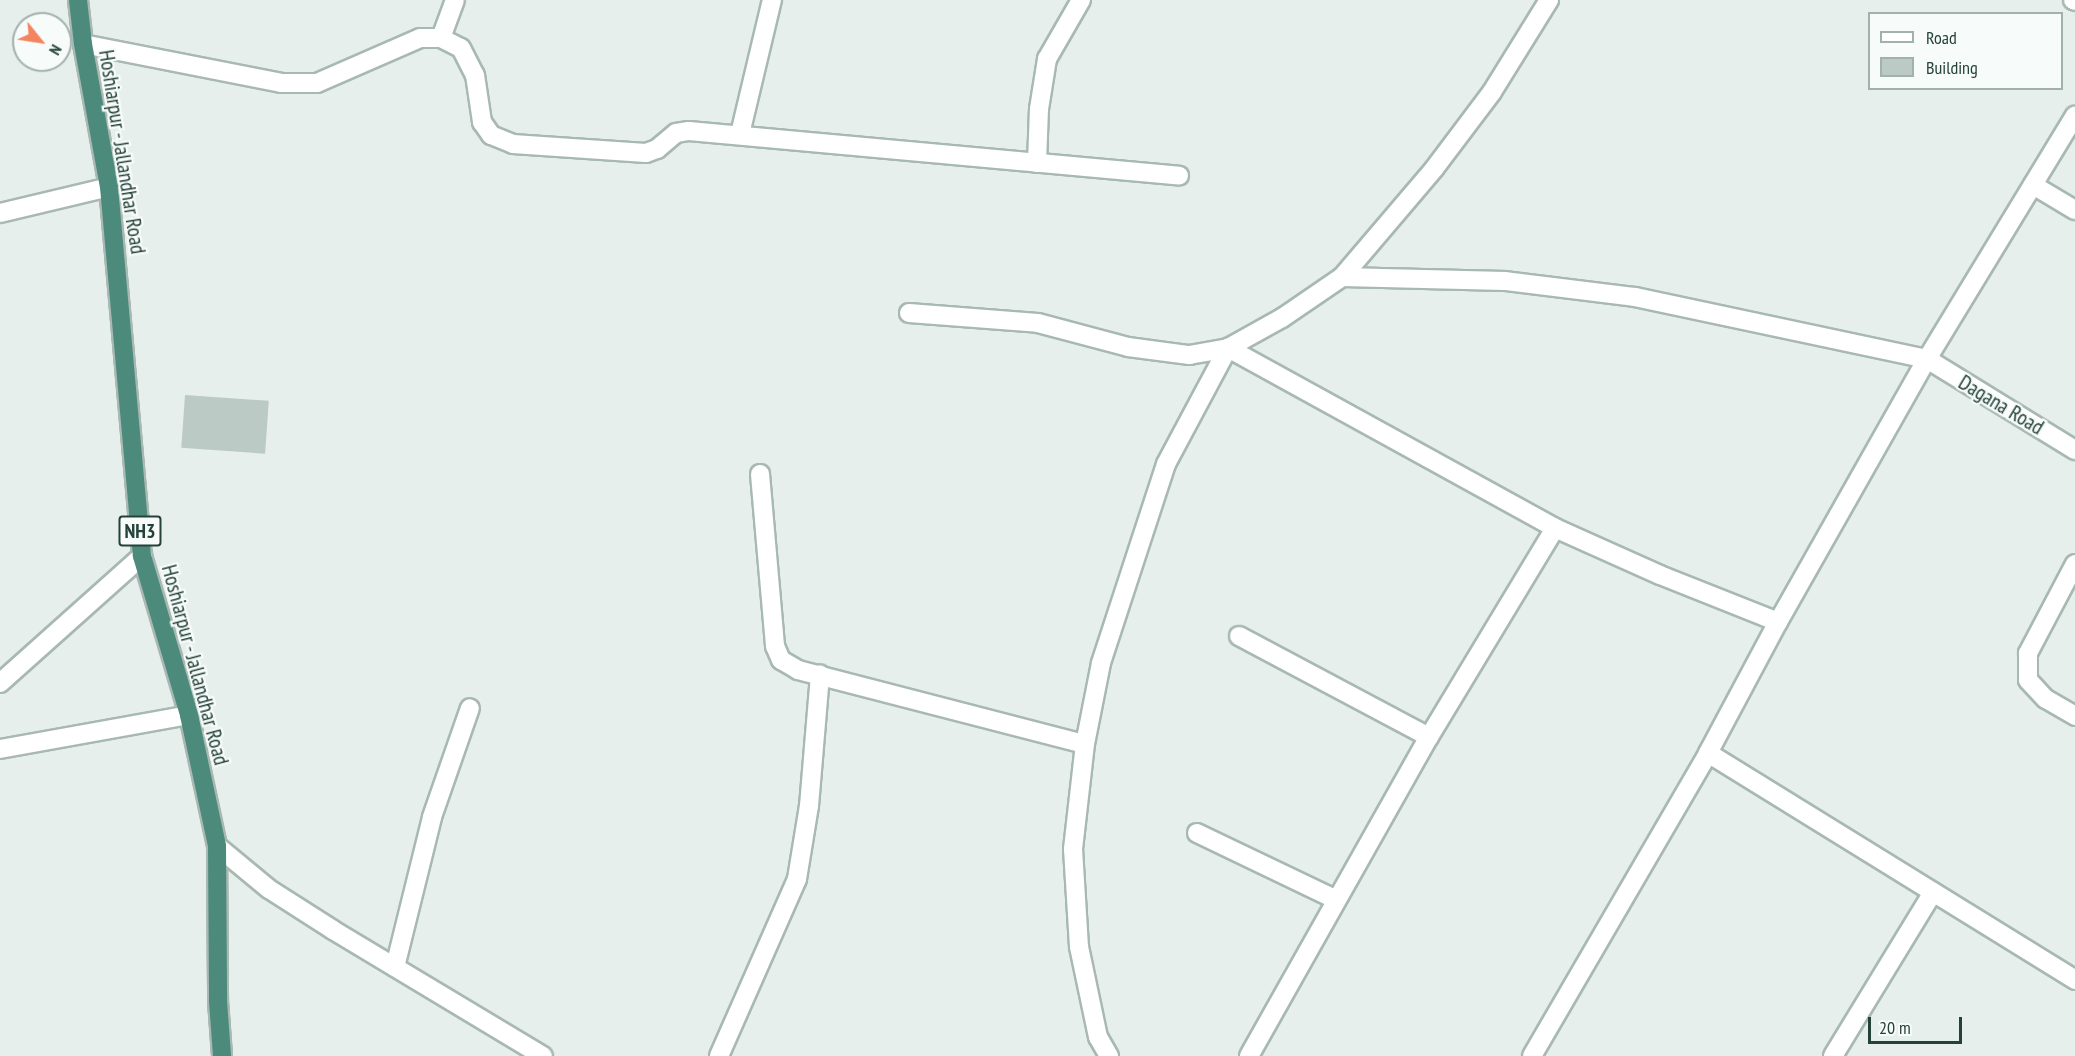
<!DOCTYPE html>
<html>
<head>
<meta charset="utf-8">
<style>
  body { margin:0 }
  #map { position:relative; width:2075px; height:1056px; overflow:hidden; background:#e6efeb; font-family:"PT Sans Narrow",sans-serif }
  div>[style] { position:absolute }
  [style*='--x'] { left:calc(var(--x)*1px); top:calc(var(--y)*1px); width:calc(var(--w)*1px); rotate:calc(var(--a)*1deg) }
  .building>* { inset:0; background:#bbcac4; transform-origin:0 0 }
  .roads { filter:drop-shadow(2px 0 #a8b8b2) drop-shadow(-2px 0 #a8b8b2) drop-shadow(0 2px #a8b8b2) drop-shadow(0 -2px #a8b8b2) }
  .minor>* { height:18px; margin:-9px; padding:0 9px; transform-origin:9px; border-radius:9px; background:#fff }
  .tertiary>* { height:18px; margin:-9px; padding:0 9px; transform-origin:9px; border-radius:9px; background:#fff }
  .trunk>* { height:18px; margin:-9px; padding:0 9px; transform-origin:9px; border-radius:9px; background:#4c8a7c }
  span { translate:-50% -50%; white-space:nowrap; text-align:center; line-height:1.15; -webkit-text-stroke:4.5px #f7fbf9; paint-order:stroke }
  .shield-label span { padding:2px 4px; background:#f7fbf9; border:2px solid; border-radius:4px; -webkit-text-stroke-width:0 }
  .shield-label { font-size:20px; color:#24423a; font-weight:700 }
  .street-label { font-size:21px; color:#24423a }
  .legend { position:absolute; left:1868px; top:12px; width:195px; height:78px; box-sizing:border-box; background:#f7fbf9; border:2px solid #a3b1ad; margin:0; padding:8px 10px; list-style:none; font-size:18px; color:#24423a }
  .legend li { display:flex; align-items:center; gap:12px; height:30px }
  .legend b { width:30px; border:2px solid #a3b1ad }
  .north { position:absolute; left:12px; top:12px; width:60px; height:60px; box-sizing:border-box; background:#f7fbf9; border:2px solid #a3b1ad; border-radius:50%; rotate:120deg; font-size:16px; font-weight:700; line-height:24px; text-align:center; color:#24423a }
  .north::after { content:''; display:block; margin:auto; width:21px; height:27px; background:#f4845f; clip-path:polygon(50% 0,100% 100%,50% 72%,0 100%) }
  .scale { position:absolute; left:1868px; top:1017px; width:94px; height:27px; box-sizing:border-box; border:3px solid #24423a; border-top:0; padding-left:8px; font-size:18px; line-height:21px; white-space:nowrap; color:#24423a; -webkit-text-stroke:4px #f7fbf9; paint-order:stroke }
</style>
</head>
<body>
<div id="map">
  <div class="building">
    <i style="left:185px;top:395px;width:84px;height:53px;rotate:4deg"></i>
  </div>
  <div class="roads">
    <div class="minor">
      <i style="--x:1549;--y:0;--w:108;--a:121.8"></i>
      <i style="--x:1492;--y:92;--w:96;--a:127"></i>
      <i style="--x:1434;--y:169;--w:142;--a:130.4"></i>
      <i style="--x:1342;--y:277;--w:163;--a:1.4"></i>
      <i style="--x:1505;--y:281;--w:131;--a:7"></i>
      <i style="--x:1635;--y:297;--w:299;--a:12"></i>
      <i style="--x:2073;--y:0;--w:2;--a:27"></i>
      <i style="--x:441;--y:38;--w:40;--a:-69.8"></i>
      <i style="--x:83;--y:44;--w:202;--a:11.1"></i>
      <i style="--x:281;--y:83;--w:36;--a:0"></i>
      <i style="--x:317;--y:83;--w:112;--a:-23.6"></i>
      <i style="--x:420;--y:38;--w:21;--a:0"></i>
      <i style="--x:441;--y:38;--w:22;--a:27"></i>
      <i style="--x:461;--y:48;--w:30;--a:63"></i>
      <i style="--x:475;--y:75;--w:48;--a:81.5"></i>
      <i style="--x:482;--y:122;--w:16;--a:55"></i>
      <i style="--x:491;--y:135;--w:24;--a:22"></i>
      <i style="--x:513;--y:144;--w:133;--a:3.9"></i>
      <i style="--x:646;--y:153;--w:12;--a:-20"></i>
      <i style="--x:657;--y:149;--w:25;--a:-40"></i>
      <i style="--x:676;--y:133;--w:13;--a:-9"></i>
      <i style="--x:689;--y:131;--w:492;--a:5.2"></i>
      <i style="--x:740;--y:134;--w:138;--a:-76.6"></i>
      <i style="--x:1037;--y:163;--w:54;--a:-87.9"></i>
      <i style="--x:1039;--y:109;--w:51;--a:-80.9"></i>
      <i style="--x:1047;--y:59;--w:68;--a:-60"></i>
      <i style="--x:2033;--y:185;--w:49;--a:30.8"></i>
      <i style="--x:0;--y:213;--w:112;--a:-13.4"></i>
      <i style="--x:909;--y:313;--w:129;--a:4.4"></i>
      <i style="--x:1038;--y:323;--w:93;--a:14.9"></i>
      <i style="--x:1128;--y:347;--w:62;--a:7.5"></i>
      <i style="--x:1189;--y:355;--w:40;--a:-10"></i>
      <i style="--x:1228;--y:348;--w:373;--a:28.8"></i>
      <i style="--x:1555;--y:528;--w:115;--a:24.1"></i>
      <i style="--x:1660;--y:575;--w:127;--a:21.7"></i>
      <i style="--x:760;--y:474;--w:173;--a:85"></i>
      <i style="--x:775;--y:646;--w:15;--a:67"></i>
      <i style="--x:781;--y:660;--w:20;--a:30"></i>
      <i style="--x:798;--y:670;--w:296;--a:14.5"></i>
      <i style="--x:2075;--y:564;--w:101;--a:117.8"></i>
      <i style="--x:2028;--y:653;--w:27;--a:90"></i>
      <i style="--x:2028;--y:680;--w:26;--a:47"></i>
      <i style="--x:2046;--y:699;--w:34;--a:30"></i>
      <i style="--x:1239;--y:636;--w:215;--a:28"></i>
      <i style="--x:0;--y:683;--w:191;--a:-41.8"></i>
      <i style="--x:1708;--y:753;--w:432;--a:31.7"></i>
      <i style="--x:1197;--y:833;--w:153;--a:25.6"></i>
      <i style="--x:217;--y:846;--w:67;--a:39.6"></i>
      <i style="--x:269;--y:889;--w:76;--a:32.6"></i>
      <i style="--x:333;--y:930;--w:245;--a:31"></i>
      <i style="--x:395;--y:967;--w:154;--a:-76.1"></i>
      <i style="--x:432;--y:817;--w:115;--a:-70.8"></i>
      <i style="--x:719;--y:1056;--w:193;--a:-66.2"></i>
      <i style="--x:797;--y:879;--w:74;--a:-80.7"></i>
      <i style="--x:809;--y:806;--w:132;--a:-85.2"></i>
      <i style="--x:1109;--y:1056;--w:22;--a:-120"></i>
      <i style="--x:1098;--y:1037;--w:92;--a:-101.9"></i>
      <i style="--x:1079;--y:947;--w:98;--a:-93.5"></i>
      <i style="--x:1073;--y:849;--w:106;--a:-83.5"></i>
      <i style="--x:1085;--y:744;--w:83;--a:-78.8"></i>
      <i style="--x:1101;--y:663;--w:209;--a:-71.9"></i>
      <i style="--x:1166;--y:464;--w:132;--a:-61.9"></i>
      <i style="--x:1228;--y:348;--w:62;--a:-29.1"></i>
      <i style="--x:1282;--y:318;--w:73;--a:-34.3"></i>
      <i style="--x:1249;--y:1056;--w:366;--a:-60.6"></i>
      <i style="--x:1429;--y:737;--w:244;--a:-58.9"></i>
      <i style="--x:1833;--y:1056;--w:192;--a:-58.6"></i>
    </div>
    <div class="tertiary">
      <i style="--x:1927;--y:359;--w:174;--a:31.6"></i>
      <i style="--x:0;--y:749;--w:192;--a:-10.2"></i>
      <i style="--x:1532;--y:1056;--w:350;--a:-59.8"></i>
      <i style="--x:1708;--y:753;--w:149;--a:-61.9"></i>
      <i style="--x:1778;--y:622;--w:302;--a:-60.5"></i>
      <i style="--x:1927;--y:359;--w:285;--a:-58.7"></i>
    </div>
    <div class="trunk">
      <i style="--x:78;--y:0;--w:44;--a:83.5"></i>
      <i style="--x:83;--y:44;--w:145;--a:79.7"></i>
      <i style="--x:109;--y:187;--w:370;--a:84.9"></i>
      <i style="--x:142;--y:556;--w:166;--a:73.5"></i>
      <i style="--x:189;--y:715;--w:134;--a:77.9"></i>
      <i style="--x:217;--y:846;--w:155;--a:89.6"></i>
      <i style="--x:218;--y:1001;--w:55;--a:85.8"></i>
    </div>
  </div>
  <div class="shield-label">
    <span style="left:140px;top:531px">NH3</span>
  </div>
  <div class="street-label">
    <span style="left:122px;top:152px;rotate:81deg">Hoshiarpur - Jallandhar Road</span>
    <span style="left:2001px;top:405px;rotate:31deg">Dagana Road</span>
    <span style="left:195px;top:665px;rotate:75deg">Hoshiarpur - Jallandhar Road</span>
  </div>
  <ul class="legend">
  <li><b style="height:8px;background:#fff"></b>Road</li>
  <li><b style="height:16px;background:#bbcac4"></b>Building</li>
  </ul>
  <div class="north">N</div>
  <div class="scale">20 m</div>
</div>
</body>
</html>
